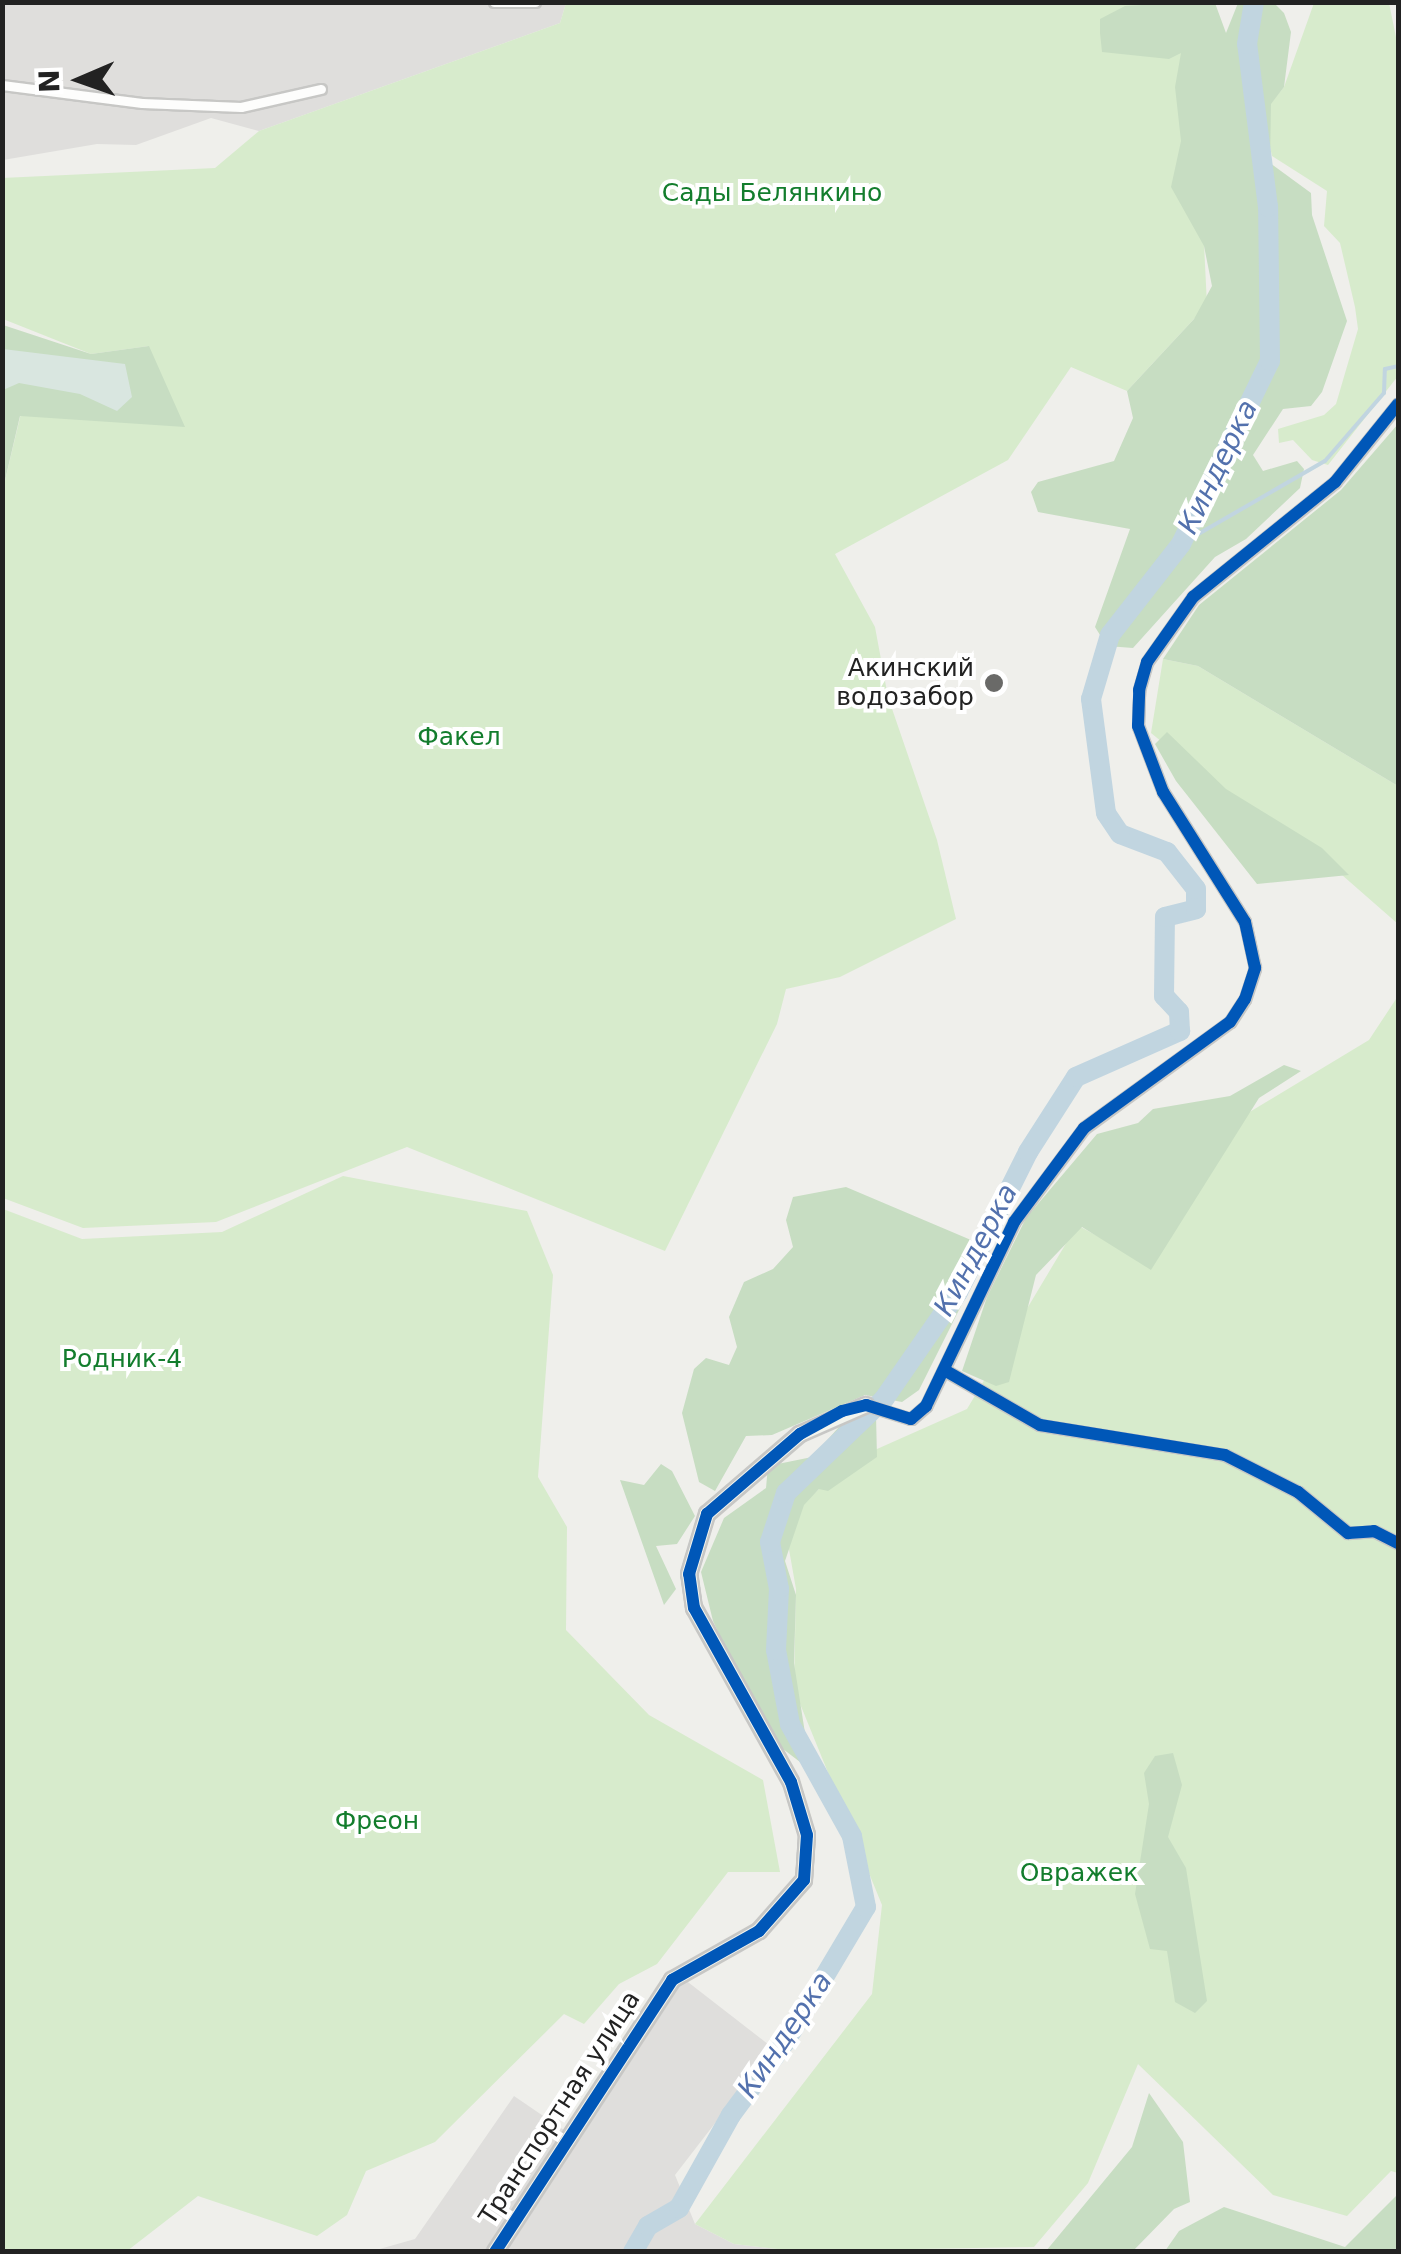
<!DOCTYPE html>
<html>
<head>
<meta charset="utf-8">
<style>
  body { margin:0 }
  #map { position:relative; width:1401px; height:2254px; overflow:hidden; background:#efefeb; font-family:"DejaVu Sans",sans-serif }
  div>[style] { position:absolute }
  [style*='--x'] { left:calc(var(--x)*1px); top:calc(var(--y)*1px); width:calc(var(--w)*1px); rotate:calc(var(--a)*1deg) }
  .residential>* { inset:0; background:#dfdedc }
  .grass>* { inset:0; background:#d7ebcc }
  .forest>* { inset:0; background:#c7ddc2 }
  .wetland>* { inset:0; background:#d9e6e0 }
  .stream>* { height:4px; margin:-2px; padding:0 2px; transform-origin:2px; border-radius:2px; background:#c1d5e0 }
  .river>* { height:20px; margin:-10px; padding:0 10px; transform-origin:10px; border-radius:10px; background:#c1d5e0 }
  .roads { filter:drop-shadow(2px 0 #c7c7c5) drop-shadow(-2px 0 #c7c7c5) drop-shadow(0 2px #c7c7c5) drop-shadow(0 -2px #c7c7c5) }
  .street>* { height:9px; margin:-4.5px; padding:0 4.5px; transform-origin:4.5px; border-radius:4.5px; background:#fdfdfc }
  .secondary>* { height:14px; margin:-7px; padding:0 7px; transform-origin:7px; border-radius:7px; background:#f2f4ee }
  .cycleway>* { height:12px; margin:-6px; padding:0 6px; transform-origin:6px; border-radius:6px; background:#0057b8 }
  .dots>* { width:28px; height:28px; translate:-50% -50%; box-sizing:border-box; border:5px solid #fff; border-radius:50% }
  span { translate:-50% -50%; white-space:nowrap; text-align:center; line-height:1.15; -webkit-text-stroke:8px #fff; paint-order:stroke }
  .park-label { font-size:25px; color:#137d2d }
  .poi-label { font-size:25px; color:#222 }
  .right { translate:-100% -50%; text-align:right }
  .street-label { font-size:25px; color:#222 }
  .water-label { font-size:28px; color:#5371ad; font-style:italic }
  .frame { position:absolute; inset:0; border:5px solid #222; pointer-events:none }
  .north { position:absolute; left:30px; top:30px; width:100px; height:100px; -webkit-text-stroke:8px #fff; paint-order:stroke; rotate:268deg; font-size:28px; font-weight:700; line-height:40px; text-align:center; color:#222 }
  .north::after { content:''; display:block; margin:auto; width:35px; height:45px; background:#222; clip-path:polygon(50% 0,100% 100%,50% 72%,0 100%) }
</style>
</head>
<body>
<div id="map">
  <div class="residential">
    <i style="clip-path:polygon(3px 3px,566px 3px,560px 23px,259px 131px,211px 118px,136px 145px,97px 144px,3px 160px)"></i>
    <i style="clip-path:polygon(684px 1979px,773px 2048px,675px 2175px,695px 2224px,734px 2244px,795px 2251px,369px 2252px,415px 2239px,514px 2096px,577px 2139px)"></i>
  </div>
  <div class="grass">
    <i style="clip-path:polygon(566px 3px,1215px 3px,1199px 142px,1207px 305px,1127px 391px,1071px 367px,1008px 460px,835px 554px,875px 627px,888px 697px,937px 840px,956px 919px,840px 977px,786px 989px,777px 1024px,665px 1251px,407px 1147px,216px 1222px,83px 1228px,3px 1198px,3px 489px,22px 409px,149px 346px,91px 354px,3px 319px,2px 178px,215px 168px,259px 131px,560px 23px)"></i>
    <i style="clip-path:polygon(1314px 3px,1389px 3px,1398px 47px,1398px 376px,1328px 465px,1312px 460px,1293px 440px,1279px 443px,1278px 429px,1324px 415px,1336px 404px,1358px 329px,1355px 307px,1340px 243px,1324px 226px,1327px 191px,1272px 156px,1267px 133px,1271px 103px,1284px 87px)"></i>
    <i style="clip-path:polygon(1163px 659px,1198px 666px,1398px 786px,1398px 924px,1302px 840px,1231px 798px,1151px 733px)"></i>
    <i style="clip-path:polygon(1398px 996px,1398px 2173px,1391px 2171px,1347px 2216px,1273px 2195px,1138px 2064px,1088px 2183px,1034px 2247px,795px 2251px,734px 2244px,695px 2224px,872px 1994px,882px 1905px,794px 1689px,796px 1589px,784px 1521px,850px 1461px,967px 1409px,1077px 1225px,1147px 1263px,1233px 1122px,1369px 1040px)"></i>
    <i style="clip-path:polygon(343px 1176px,527px 1211px,553px 1275px,538px 1477px,567px 1527px,566px 1630px,649px 1715px,763px 1780px,780px 1872px,728px 1872px,657px 1964px,619px 1984px,584px 2024px,564px 2014px,435px 2142px,366px 2171px,347px 2215px,317px 2236px,198px 2196px,127px 2251px,3px 2251px,3px 1209px,82px 1239px,222px 1232px)"></i>
  </div>
  <div class="forest">
    <i style="clip-path:polygon(1176px 3px,1215px 3px,1226px 33px,1238px 3px,1274px 3px,1284px 13px,1291px 32px,1284px 87px,1271px 104px,1270px 163px,1311px 193px,1312px 215px,1347px 321px,1322px 392px,1311px 406px,1283px 409px,1253px 455px,1263px 471px,1297px 461px,1304px 469px,1300px 488px,1246px 539px,1215px 557px,1133px 648px,1107px 646px,1095px 627px,1130px 529px,1038px 512px,1031px 492px,1038px 482px,1114px 461px,1133px 418px,1127px 391px,1194px 319px,1212px 286px,1204px 246px,1171px 187px,1181px 141px,1175px 87px,1181px 53px,1169px 59px,1102px 52px,1100px 33px,1100px 19px,1125px 6px)"></i>
    <i style="clip-path:polygon(3px 325px,91px 354px,149px 346px,185px 427px,20px 416px,3px 489px)"></i>
    <i style="clip-path:polygon(1398px 424px,1398px 786px,1198px 666px,1163px 659px,1199px 605px,1341px 490px)"></i>
    <i style="clip-path:polygon(1167px 732px,1226px 789px,1322px 848px,1349px 875px,1257px 884px,1176px 781px,1155px 744px)"></i>
    <i style="clip-path:polygon(1284px 1065px,1301px 1071px,1259px 1098px,1151px 1270px,1082px 1227px,1036px 1275px,1009px 1382px,996px 1386px,962px 1371px,987px 1297px,1026px 1218px,1097px 1134px,1138px 1123px,1153px 1109px,1230px 1096px)"></i>
    <i style="clip-path:polygon(846px 1187px,971px 1240px,982px 1264px,919px 1390px,902px 1402px,865px 1395px,772px 1435px,746px 1436px,715px 1491px,699px 1482px,682px 1413px,694px 1369px,706px 1358px,729px 1365px,737px 1347px,729px 1317px,744px 1282px,773px 1269px,793px 1247px,786px 1220px,793px 1197px)"></i>
    <i style="clip-path:polygon(876px 1415px,877px 1457px,828px 1491px,819px 1489px,804px 1505px,785px 1561px,796px 1595px,794px 1663px,805px 1733px,800px 1762px,774px 1742px,744px 1687px,713px 1621px,701px 1572px,724px 1518px,766px 1488px,768px 1466px,812px 1457px,847px 1418px)"></i>
    <i style="clip-path:polygon(661px 1464px,672px 1471px,695px 1516px,677px 1544px,656px 1546px,676px 1589px,664px 1605px,620px 1480px,644px 1485px)"></i>
    <i style="clip-path:polygon(1173px 1753px,1182px 1785px,1168px 1837px,1186px 1868px,1207px 2001px,1195px 2013px,1175px 2002px,1167px 1951px,1150px 1949px,1135px 1894px,1149px 1804px,1144px 1773px,1155px 1756px)"></i>
    <i style="clip-path:polygon(1149px 2093px,1183px 2142px,1190px 2202px,1174px 2209px,1133px 2251px,1046px 2251px,1132px 2147px)"></i>
    <i style="clip-path:polygon(1398px 2194px,1398px 2251px,1165px 2251px,1179px 2231px,1224px 2207px,1345px 2247px)"></i>
  </div>
  <div class="wetland">
    <i style="clip-path:polygon(3px 349px,125px 364px,132px 397px,117px 411px,80px 394px,19px 383px,3px 390px)"></i>
  </div>
  <div class="stream">
    <i style="--x:1181;--y:544;--w:166;--a:-30"></i>
    <i style="--x:1325;--y:461;--w:90;--a:-49.1"></i>
    <i style="--x:1384;--y:393;--w:24;--a:-88"></i>
    <i style="--x:1385;--y:369;--w:13;--a:-13"></i>
  </div>
  <div class="river">
    <i style="--x:633;--y:2252;--w:30;--a:-60"></i>
    <i style="--x:648;--y:2226;--w:36;--a:-30"></i>
    <i style="--x:679;--y:2208;--w:107;--a:-60.8"></i>
    <i style="--x:731;--y:2115;--w:92;--a:-53.4"></i>
    <i style="--x:786;--y:2041;--w:156;--a:-59.2"></i>
    <i style="--x:866;--y:1907;--w:72;--a:-101.2"></i>
    <i style="--x:852;--y:1836;--w:128;--a:-119"></i>
    <i style="--x:790;--y:1724;--w:75;--a:-100.7"></i>
    <i style="--x:776;--y:1650;--w:61;--a:-87.2"></i>
    <i style="--x:779;--y:1589;--w:48;--a:-100.8"></i>
    <i style="--x:770;--y:1542;--w:52;--a:-71.9"></i>
    <i style="--x:786;--y:1493;--w:136;--a:-43.8"></i>
    <i style="--x:884;--y:1399;--w:130;--a:-55.3"></i>
    <i style="--x:958;--y:1292;--w:157;--a:-63.4"></i>
    <i style="--x:1028;--y:1152;--w:89;--a:-57.4"></i>
    <i style="--x:1076;--y:1077;--w:114;--a:-23.9"></i>
    <i style="--x:1180;--y:1031;--w:19;--a:-93"></i>
    <i style="--x:1179;--y:1012;--w:22;--a:-133"></i>
    <i style="--x:1164;--y:996;--w:79;--a:-89.3"></i>
    <i style="--x:1165;--y:917;--w:32;--a:-14"></i>
    <i style="--x:1196;--y:909;--w:20;--a:-90"></i>
    <i style="--x:1196;--y:889;--w:47;--a:-128.1"></i>
    <i style="--x:1167;--y:852;--w:50;--a:-159"></i>
    <i style="--x:1120;--y:834;--w:25;--a:-124"></i>
    <i style="--x:1106;--y:813;--w:115;--a:-97.5"></i>
    <i style="--x:1091;--y:699;--w:67;--a:-73.5"></i>
    <i style="--x:1110;--y:635;--w:115;--a:-52"></i>
    <i style="--x:1181;--y:544;--w:203;--a:-64.1"></i>
    <i style="--x:1270;--y:361;--w:154;--a:-90.7"></i>
    <i style="--x:1268;--y:207;--w:164;--a:-97.3"></i>
    <i style="--x:1247;--y:44;--w:43;--a:-80.5"></i>
  </div>
  <div class="roads">
    <div class="street">
      <i style="--x:494;--y:2;--w:41;--a:0"></i>
      <i style="--x:2;--y:85;--w:141;--a:7.3"></i>
      <i style="--x:142;--y:103;--w:99;--a:2.3"></i>
      <i style="--x:241;--y:107;--w:82;--a:-12.7"></i>
      <i style="--x:946;--y:1371;--w:108;--a:29.9"></i>
      <i style="--x:1040;--y:1425;--w:187;--a:9.2"></i>
      <i style="--x:1225;--y:1455;--w:82;--a:26.9"></i>
      <i style="--x:1298;--y:1492;--w:65;--a:39.4"></i>
      <i style="--x:1348;--y:1533;--w:26;--a:-4"></i>
      <i style="--x:1374;--y:1531;--w:27;--a:27"></i>
      <i style="--x:866;--y:1405;--w:47;--a:17.3"></i>
      <i style="--x:911;--y:1419;--w:20;--a:-41"></i>
      <i style="--x:926;--y:1406;--w:204;--a:-64.4"></i>
      <i style="--x:1014;--y:1222;--w:117;--a:-53.3"></i>
      <i style="--x:1084;--y:1128;--w:180;--a:-36"></i>
      <i style="--x:1230;--y:1022;--w:27;--a:-57"></i>
      <i style="--x:1245;--y:999;--w:33;--a:-72"></i>
      <i style="--x:1255;--y:968;--w:47;--a:-102.3"></i>
      <i style="--x:1245;--y:922;--w:154;--a:-122.2"></i>
      <i style="--x:1163;--y:792;--w:71;--a:-110.7"></i>
      <i style="--x:1138;--y:726;--w:36;--a:-88"></i>
      <i style="--x:1139;--y:690;--w:29;--a:-74"></i>
      <i style="--x:1147;--y:662;--w:80;--a:-54.7"></i>
      <i style="--x:1193;--y:597;--w:183;--a:-39"></i>
      <i style="--x:1335;--y:482;--w:100;--a:-51.1"></i>
    </div>
    <div class="secondary">
      <i style="--x:495;--y:2252;--w:325;--a:-56.9"></i>
      <i style="--x:672;--y:1980;--w:100;--a:-29.4"></i>
      <i style="--x:759;--y:1931;--w:68;--a:-48.6"></i>
      <i style="--x:804;--y:1880;--w:45;--a:-86.2"></i>
      <i style="--x:807;--y:1835;--w:55;--a:-106.8"></i>
      <i style="--x:791;--y:1782;--w:199;--a:-119.1"></i>
      <i style="--x:694;--y:1608;--w:34;--a:-98"></i>
      <i style="--x:689;--y:1574;--w:63;--a:-73.3"></i>
      <i style="--x:707;--y:1514;--w:123;--a:-40.7"></i>
      <i style="--x:800;--y:1434;--w:72;--a:-23.7"></i>
    </div>
  </div>
  <div class="cycleway">
    <i style="--x:946;--y:1371;--w:108;--a:29.9"></i>
    <i style="--x:1040;--y:1425;--w:187;--a:9.2"></i>
    <i style="--x:1225;--y:1455;--w:82;--a:26.9"></i>
    <i style="--x:1298;--y:1492;--w:65;--a:39.4"></i>
    <i style="--x:1348;--y:1533;--w:26;--a:-4"></i>
    <i style="--x:1374;--y:1531;--w:27;--a:27"></i>
    <i style="--x:495;--y:2252;--w:325;--a:-56.9"></i>
    <i style="--x:672;--y:1980;--w:100;--a:-29.4"></i>
    <i style="--x:759;--y:1931;--w:68;--a:-48.6"></i>
    <i style="--x:804;--y:1880;--w:45;--a:-86.2"></i>
    <i style="--x:807;--y:1835;--w:55;--a:-106.8"></i>
    <i style="--x:791;--y:1782;--w:199;--a:-119.1"></i>
    <i style="--x:694;--y:1608;--w:34;--a:-98"></i>
    <i style="--x:689;--y:1574;--w:63;--a:-73.3"></i>
    <i style="--x:707;--y:1514;--w:123;--a:-40.7"></i>
    <i style="--x:800;--y:1434;--w:48;--a:-28.7"></i>
    <i style="--x:842;--y:1411;--w:25;--a:-14"></i>
    <i style="--x:866;--y:1405;--w:47;--a:17.3"></i>
    <i style="--x:911;--y:1419;--w:20;--a:-41"></i>
    <i style="--x:926;--y:1406;--w:204;--a:-64.4"></i>
    <i style="--x:1014;--y:1222;--w:117;--a:-53.3"></i>
    <i style="--x:1084;--y:1128;--w:180;--a:-36"></i>
    <i style="--x:1230;--y:1022;--w:27;--a:-57"></i>
    <i style="--x:1245;--y:999;--w:33;--a:-72"></i>
    <i style="--x:1255;--y:968;--w:47;--a:-102.3"></i>
    <i style="--x:1245;--y:922;--w:154;--a:-122.2"></i>
    <i style="--x:1163;--y:792;--w:71;--a:-110.7"></i>
    <i style="--x:1138;--y:726;--w:36;--a:-88"></i>
    <i style="--x:1139;--y:690;--w:29;--a:-74"></i>
    <i style="--x:1147;--y:662;--w:80;--a:-54.7"></i>
    <i style="--x:1193;--y:597;--w:183;--a:-39"></i>
    <i style="--x:1335;--y:482;--w:100;--a:-51.1"></i>
  </div>
  <div class="dots">
    <i style="left:994px;top:683px;background:#6a6a68"></i>
  </div>
  <div class="park-label">
    <span style="left:772px;top:193px">Сады Белянкино</span>
    <span style="left:459px;top:737px">Факел</span>
    <span style="left:122px;top:1359px">Родник-4</span>
    <span style="left:377px;top:1821px">Фреон</span>
    <span style="left:1079px;top:1873px">Овражек</span>
  </div>
  <div class="poi-label">
    <span class="right" style="left:974px;top:683px">Акинский<br>водозабор</span>
  </div>
  <div class="street-label">
    <span style="left:560px;top:2108px;rotate:-57deg">Транспортная улица</span>
  </div>
  <div class="water-label">
    <span style="left:1218px;top:467px;rotate:-64deg">Киндерка</span>
    <span style="left:976px;top:1250px;rotate:-62deg">Киндерка</span>
    <span style="left:785px;top:2035px;rotate:-56deg">Киндерка</span>
  </div>
  <div class="frame"></div>
  <div class="north">N</div>
</div>
</body>
</html>
